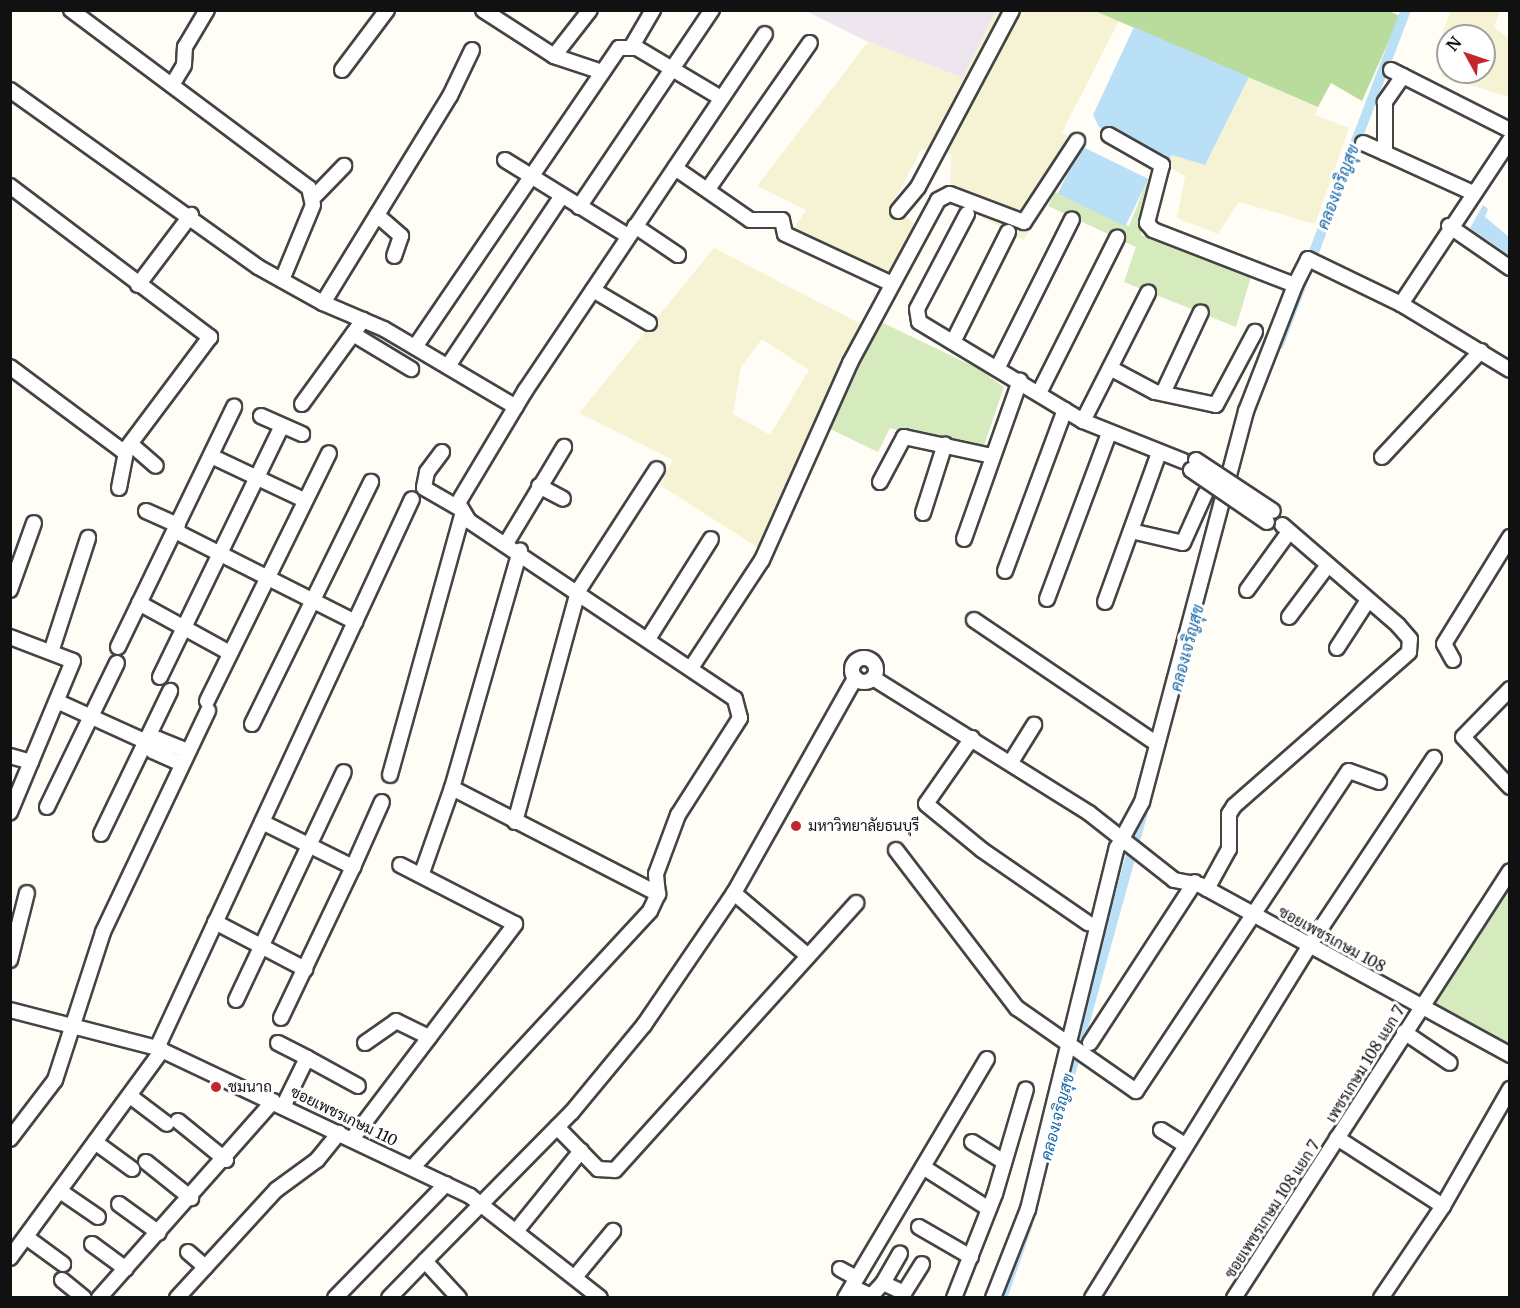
<!DOCTYPE html>
<html>
<head>
<meta charset="utf-8">
<style>
  body { margin:0 }
  #map { position:relative; width:1520px; height:1308px; overflow:hidden; background:#fffdf5; font-family:Merriweather,Sarabun,serif }
  div>[style] { position:absolute }
  [style*='--x'] { left:calc(var(--x)*1px); top:calc(var(--y)*1px); width:calc(var(--w)*1px); rotate:calc(var(--a)*1deg) }
  .industrial>* { inset:0; background:#eee6ef }
  .farmland>* { inset:0; background:#f6f3d4 }
  .green>* { inset:0; background:#d5ebbd }
  .forest>* { inset:0; background:#b9dc9c }
  .water>* { inset:0; background:#b9e0f7; transform-origin:0 0 }
  .canal>* { height:10px; margin:-5px; padding:0 5px; transform-origin:5px; border-radius:5px; background:#b9e0f7 }
  .roads { filter:drop-shadow(2px 0 #444) drop-shadow(-2px 0 #444) drop-shadow(0 2px #444) drop-shadow(0 -2px #444) }
  .minor>* { height:14px; margin:-7px; padding:0 7px; transform-origin:7px; border-radius:7px; background:#fff }
  .minor>.ring { margin:-7px; padding:0; box-sizing:content-box; background:none; border:14px solid #fff; border-radius:50% }
  .bridges { filter:drop-shadow(2px 0 #444) drop-shadow(-2px 0 #444) drop-shadow(0 2px #444) drop-shadow(0 -2px #444) }
  .minor-bridge>* { height:14px; margin:-7px; padding:0 7px; transform-origin:7px; border-radius:7px; background:#fff }
  .dots>* { width:16px; height:16px; translate:-50% -50%; box-sizing:border-box; border:3px solid #fff; border-radius:50% }
  span { translate:-50% -50%; white-space:nowrap; text-align:center; line-height:1.15; -webkit-text-stroke:6px #fff; paint-order:stroke }
  .poi-label { font-size:15px; color:#111 }
  .left { translate:0 -50%; text-align:left }
  .street-label { font-size:15px; color:#111 }
  .water-label { font-size:16px; color:#1768a6; font-style:italic }
  .frame { position:absolute; inset:0; border:12px solid #111; pointer-events:none }
  .north { position:absolute; left:1436px; top:24px; width:60px; height:60px; box-sizing:border-box; background:#fff; border:2px solid #a0a0a0; border-radius:50%; rotate:310deg; font-size:16px; font-weight:700; line-height:24px; text-align:center; color:#111 }
  .north::after { content:''; display:block; margin:auto; width:21px; height:27px; background:#c4262e; clip-path:polygon(50% 0,100% 100%,50% 72%,0 100%) }
</style>
</head>
<body>
<div id="map">
  <div class="industrial">
    <i style="clip-path:polygon(806px 11px,996px 11px,963px 78px,868px 42px)"></i>
  </div>
  <div class="farmland">
    <i style="clip-path:polygon(1451px 10px,1500px 11px,1494px 27px,1509px 39px,1509px 97px,1441px 76px,1448px 60px,1448px 72px,1484px 72px,1484px 36px,1442px 34px)"></i>
    <i style="clip-path:polygon(996px 11px,1095px 11px,1119px 21px,1062px 132px,1081px 146px,1024px 240px,950px 200px,951px 154px,921px 150px,892px 205px,916px 225px,887px 274px,794px 228px,806px 210px,757px 186px,868px 42px,963px 78px)"></i>
    <i style="clip-path:polygon(1249px 77px,1318px 107px,1315px 115px,1349px 128px,1315px 224px,1239px 202px,1218px 234px,1177px 218px,1185px 176px,1165px 164px,1172px 155px,1205px 164px)"></i>
    <i style="clip-path:polygon(evenodd,714px 248px,861px 324px,760px 549px,660px 485px,673px 460px,579px 413px,714px 248px,762px 339px,809px 370px,770px 435px,733px 414px,741px 367px,762px 339px)"></i>
  </div>
  <div class="green">
    <i style="clip-path:polygon(1148px 179px,1141px 235px,1251px 277px,1236px 327px,1124px 282px,1136px 247px,1048px 206px,1055px 192px,1129px 226px)"></i>
    <i style="clip-path:polygon(877px 320px,979px 369px,1004px 387px,982px 451px,890px 428px,878px 452px,826px 427px)"></i>
    <i style="clip-path:polygon(1509px 885px,1509px 1047px,1431px 1002px)"></i>
  </div>
  <div class="forest">
    <i style="clip-path:polygon(1387px 10px,1400px 16px,1362px 101px,1331px 83px,1318px 107px,1095px 11px)"></i>
  </div>
  <div class="water">
    <i style="clip-path:polygon(1134px 27px,1249px 77px,1205px 165px,1172px 155px,1165px 164px,1099px 127px,1093px 115px)"></i>
    <i style="left:1081px;top:146px;width:75px;height:53px;rotate:26deg"></i>
    <i style="clip-path:polygon(1483px 205px,1488px 209px,1485px 217px,1509px 237px,1509px 255px,1470px 228px)"></i>
  </div>
  <div class="canal">
    <i style="--x:1279;--y:344;--w:357;--a:-69.2"></i>
    <i style="--x:1052;--y:1140;--w:348;--a:-74.5"></i>
    <i style="--x:1002;--y:1298;--w:78;--a:-70.6"></i>
  </div>
  <div class="roads">
    <div class="minor">
      <i style="--x:71;--y:10;--w:297;--a:36.8"></i>
      <i style="--x:309;--y:188;--w:17;--a:77"></i>
      <i style="--x:313;--y:205;--w:81;--a:112.5"></i>
      <i style="--x:483;--y:10;--w:85;--a:32.9"></i>
      <i style="--x:554;--y:56;--w:51;--a:18.4"></i>
      <i style="--x:632;--y:46;--w:42;--a:-59.7"></i>
      <i style="--x:554;--y:56;--w:58;--a:-52"></i>
      <i style="--x:342;--y:70;--w:75;--a:-53.1"></i>
      <i style="--x:1391;--y:70;--w:133;--a:26.8"></i>
      <i style="--x:1403;--y:76;--w:32;--a:125"></i>
      <i style="--x:1385;--y:102;--w:51;--a:90"></i>
      <i style="--x:1385;--y:153;--w:97;--a:24.4"></i>
      <i style="--x:172;--y:85;--w:23;--a:-59"></i>
      <i style="--x:184;--y:65;--w:18;--a:-87"></i>
      <i style="--x:185;--y:47;--w:43;--a:-59.3"></i>
      <i style="--x:10;--y:90;--w:305;--a:35.5"></i>
      <i style="--x:258;--y:267;--w:74;--a:29"></i>
      <i style="--x:323;--y:303;--w:66;--a:23.1"></i>
      <i style="--x:384;--y:329;--w:153;--a:30.6"></i>
      <i style="--x:1109;--y:135;--w:61;--a:29.5"></i>
      <i style="--x:1162;--y:165;--w:60;--a:104.5"></i>
      <i style="--x:1147;--y:223;--w:9;--a:49"></i>
      <i style="--x:1153;--y:230;--w:152;--a:21.2"></i>
      <i style="--x:1295;--y:285;--w:29;--a:-63"></i>
      <i style="--x:1308;--y:259;--w:103;--a:25.8"></i>
      <i style="--x:1510;--y:140;--w:197;--a:123.6"></i>
      <i style="--x:1401;--y:304;--w:127;--a:31.2"></i>
      <i style="--x:1363;--y:143;--w:24;--a:24"></i>
      <i style="--x:505;--y:160;--w:145;--a:31.7"></i>
      <i style="--x:675;--y:168;--w:91;--a:34.7"></i>
      <i style="--x:750;--y:220;--w:32;--a:0"></i>
      <i style="--x:782;--y:220;--w:14;--a:78"></i>
      <i style="--x:785;--y:234;--w:118;--a:25"></i>
      <i style="--x:10;--y:186;--w:251;--a:37.1"></i>
      <i style="--x:210;--y:337;--w:144;--a:126.8"></i>
      <i style="--x:124;--y:452;--w:142;--a:-143.3"></i>
      <i style="--x:708;--y:189;--w:178;--a:-55.1"></i>
      <i style="--x:313;--y:198;--w:45;--a:-45.9"></i>
      <i style="--x:579;--y:207;--w:238;--a:-56"></i>
      <i style="--x:898;--y:211;--w:31;--a:-50"></i>
      <i style="--x:918;--y:187;--w:200;--a:-62"></i>
      <i style="--x:967;--y:214;--w:107;--a:117.8"></i>
      <i style="--x:917;--y:309;--w:13;--a:81"></i>
      <i style="--x:919;--y:322;--w:192;--a:31.1"></i>
      <i style="--x:1083;--y:421;--w:108;--a:21.8"></i>
      <i style="--x:377;--y:215;--w:32;--a:41"></i>
      <i style="--x:401;--y:236;--w:21;--a:109"></i>
      <i style="--x:635;--y:226;--w:52;--a:34"></i>
      <i style="--x:1449;--y:226;--w:74;--a:34.5"></i>
      <i style="--x:138;--y:285;--w:88;--a:-52.9"></i>
      <i style="--x:593;--y:290;--w:65;--a:30.5"></i>
      <i style="--x:323;--y:303;--w:243;--a:-58.5"></i>
      <i style="--x:450;--y:96;--w:51;--a:-64.4"></i>
      <i style="--x:353;--y:334;--w:68;--a:31.1"></i>
      <i style="--x:953;--y:342;--w:123;--a:-63.4"></i>
      <i style="--x:415;--y:347;--w:362;--a:-55.7"></i>
      <i style="--x:619;--y:48;--w:18;--a:0"></i>
      <i style="--x:637;--y:48;--w:98;--a:30.8"></i>
      <i style="--x:448;--y:366;--w:205;--a:-56.2"></i>
      <i style="--x:998;--y:367;--w:165;--a:-63.4"></i>
      <i style="--x:1110;--y:368;--w:51;--a:28.1"></i>
      <i style="--x:1155;--y:392;--w:62;--a:12"></i>
      <i style="--x:1216;--y:405;--w:83;--a:-61.9"></i>
      <i style="--x:1039;--y:393;--w:174;--a:-63.3"></i>
      <i style="--x:1163;--y:393;--w:89;--a:-64.9"></i>
      <i style="--x:302;--y:404;--w:104;--a:-54"></i>
      <i style="--x:261;--y:416;--w:45;--a:23.7"></i>
      <i style="--x:1083;--y:421;--w:144;--a:-63.1"></i>
      <i style="--x:133;--y:446;--w:30;--a:41"></i>
      <i style="--x:442;--y:452;--w:25;--a:127"></i>
      <i style="--x:427;--y:472;--w:16;--a:101"></i>
      <i style="--x:424;--y:488;--w:39;--a:30"></i>
      <i style="--x:211;--y:456;--w:103;--a:25.3"></i>
      <i style="--x:1382;--y:457;--w:145;--a:-47"></i>
      <i style="--x:880;--y:482;--w:51;--a:-61.9"></i>
      <i style="--x:904;--y:437;--w:90;--a:12.2"></i>
      <i style="--x:539;--y:486;--w:27;--a:28"></i>
      <i style="--x:119;--y:488;--w:38;--a:-79"></i>
      <i style="--x:146;--y:511;--w:35;--a:24"></i>
      <i style="--x:923;--y:513;--w:72;--a:-72.3"></i>
      <i style="--x:175;--y:531;--w:202;--a:26.8"></i>
      <i style="--x:1131;--y:531;--w:53;--a:13"></i>
      <i style="--x:1183;--y:543;--w:54;--a:-65.8"></i>
      <i style="--x:964;--y:539;--w:168;--a:-70.5"></i>
      <i style="--x:507;--y:542;--w:111;--a:-59"></i>
      <i style="--x:1005;--y:571;--w:172;--a:-69.6"></i>
      <i style="--x:10;--y:590;--w:71;--a:-70.3"></i>
      <i style="--x:1247;--y:590;--w:72;--a:-54.1"></i>
      <i style="--x:1047;--y:599;--w:177;--a:-69.5"></i>
      <i style="--x:1105;--y:602;--w:158;--a:-70.1"></i>
      <i style="--x:139;--y:603;--w:102;--a:28.8"></i>
      <i style="--x:1289;--y:617;--w:65;--a:-53.1"></i>
      <i style="--x:974;--y:620;--w:220;--a:34.1"></i>
      <i style="--x:10;--y:637;--w:67;--a:20.9"></i>
      <i style="--x:73;--y:661;--w:164;--a:112.6"></i>
      <i style="--x:648;--y:639;--w:118;--a:-57.8"></i>
      <i style="--x:118;--y:647;--w:267;--a:-64.2"></i>
      <i style="--x:1337;--y:648;--w:57;--a:-57.1"></i>
      <i style="--x:52;--y:649;--w:117;--a:-72"></i>
      <i class="ring" style="left:852px;top:658px;width:10px;height:10px"></i>
      <i style="--x:1453;--y:660;--w:18;--a:-119"></i>
      <i style="--x:1444;--y:644;--w:126;--a:-58.3"></i>
      <i style="--x:691;--y:668;--w:129;--a:-56.7"></i>
      <i style="--x:762;--y:560;--w:216;--a:-65.9"></i>
      <i style="--x:850;--y:363;--w:185;--a:-61.6"></i>
      <i style="--x:938;--y:200;--w:13;--a:-27"></i>
      <i style="--x:950;--y:194;--w:79;--a:20.7"></i>
      <i style="--x:1024;--y:222;--w:97;--a:-56.8"></i>
      <i style="--x:160;--y:677;--w:279;--a:-64.1"></i>
      <i style="--x:873;--y:678;--w:255;--a:32"></i>
      <i style="--x:1089;--y:813;--w:108;--a:38.2"></i>
      <i style="--x:1174;--y:880;--w:26;--a:11"></i>
      <i style="--x:1200;--y:885;--w:354;--a:28.7"></i>
      <i style="--x:1510;--y:689;--w:67;--a:134.4"></i>
      <i style="--x:1463;--y:737;--w:69;--a:46.8"></i>
      <i style="--x:207;--y:701;--w:276;--a:-63.8"></i>
      <i style="--x:63;--y:704;--w:94;--a:24.4"></i>
      <i style="--x:252;--y:724;--w:270;--a:-63.8"></i>
      <i style="--x:972;--y:738;--w:80;--a:124.9"></i>
      <i style="--x:926;--y:804;--w:72;--a:39.4"></i>
      <i style="--x:982;--y:850;--w:129;--a:34.6"></i>
      <i style="--x:10;--y:756;--w:22;--a:16"></i>
      <i style="--x:1011;--y:762;--w:44;--a:-58.1"></i>
      <i style="--x:182;--y:764;--w:32;--a:-156"></i>
      <i style="--x:153;--y:751;--w:9;--a:-117"></i>
      <i style="--x:149;--y:743;--w:10;--a:-24"></i>
      <i style="--x:158;--y:739;--w:32;--a:22"></i>
      <i style="--x:390;--y:775;--w:270;--a:-74.5"></i>
      <i style="--x:452;--y:788;--w:232;--a:27.2"></i>
      <i style="--x:47;--y:807;--w:160;--a:-64.1"></i>
      <i style="--x:262;--y:822;--w:102;--a:26.3"></i>
      <i style="--x:353;--y:867;--w:71;--a:-66"></i>
      <i style="--x:515;--y:822;--w:239;--a:-74.7"></i>
      <i style="--x:578;--y:591;--w:145;--a:-57.1"></i>
      <i style="--x:101;--y:834;--w:159;--a:-64.2"></i>
      <i style="--x:896;--y:850;--w:199;--a:52.6"></i>
      <i style="--x:1017;--y:1008;--w:145;--a:34.9"></i>
      <i style="--x:1136;--y:1091;--w:384;--a:-56.4"></i>
      <i style="--x:1349;--y:771;--w:32;--a:20"></i>
      <i style="--x:422;--y:873;--w:90;--a:-70.6"></i>
      <i style="--x:452;--y:788;--w:247;--a:-74"></i>
      <i style="--x:1207;--y:889;--w:46;--a:-61.2"></i>
      <i style="--x:1229;--y:849;--w:35;--a:-90"></i>
      <i style="--x:1229;--y:814;--w:9;--a:-58"></i>
      <i style="--x:1234;--y:806;--w:233;--a:-41.3"></i>
      <i style="--x:1409;--y:652;--w:13;--a:-86"></i>
      <i style="--x:1410;--y:639;--w:18;--a:-131"></i>
      <i style="--x:1398;--y:625;--w:153;--a:-139.2"></i>
      <i style="--x:734;--y:893;--w:97;--a:40.4"></i>
      <i style="--x:215;--y:922;--w:102;--a:27.6"></i>
      <i style="--x:10;--y:960;--w:69;--a:-75.8"></i>
      <i style="--x:236;--y:1000;--w:252;--a:-64.7"></i>
      <i style="--x:10;--y:1010;--w:152;--a:14.5"></i>
      <i style="--x:157;--y:1048;--w:346;--a:25.3"></i>
      <i style="--x:470;--y:1196;--w:165;--a:38.1"></i>
      <i style="--x:281;--y:1018;--w:167;--a:-64.5"></i>
      <i style="--x:1404;--y:1032;--w:55;--a:34"></i>
      <i style="--x:278;--y:1043;--w:33;--a:27"></i>
      <i style="--x:307;--y:1058;--w:52;--a:116.1"></i>
      <i style="--x:365;--y:1043;--w:38;--a:-35"></i>
      <i style="--x:396;--y:1021;--w:37;--a:26"></i>
      <i style="--x:1090;--y:1043;--w:192;--a:-56.9"></i>
      <i style="--x:157;--y:1048;--w:605;--a:-65.09"></i>
      <i style="--x:307;--y:1058;--w:58;--a:28.8"></i>
      <i style="--x:130;--y:1096;--w:46;--a:37.1"></i>
      <i style="--x:178;--y:1121;--w:62;--a:39.1"></i>
      <i style="--x:557;--y:1127;--w:59;--a:45.7"></i>
      <i style="--x:598;--y:1169;--w:17;--a:3"></i>
      <i style="--x:615;--y:1170;--w:360;--a:-47.9"></i>
      <i style="--x:1161;--y:1130;--w:28;--a:32"></i>
      <i style="--x:1337;--y:1138;--w:126;--a:32.7"></i>
      <i style="--x:10;--y:1139;--w:74;--a:-52.7"></i>
      <i style="--x:55;--y:1080;--w:156;--a:-72"></i>
      <i style="--x:103;--y:932;--w:245;--a:-64.6"></i>
      <i style="--x:352;--y:1139;--w:270;--a:-52.8"></i>
      <i style="--x:515;--y:924;--w:129;--a:-152.8"></i>
      <i style="--x:95;--y:1142;--w:46;--a:36.1"></i>
      <i style="--x:972;--y:1142;--w:38;--a:32"></i>
      <i style="--x:146;--y:1162;--w:58;--a:38.7"></i>
      <i style="--x:923;--y:1167;--w:78;--a:32.5"></i>
      <i style="--x:412;--y:1168;--w:350;--a:-47.2"></i>
      <i style="--x:650;--y:911;--w:19;--a:-65"></i>
      <i style="--x:658;--y:894;--w:20;--a:-96"></i>
      <i style="--x:656;--y:874;--w:63;--a:-69.6"></i>
      <i style="--x:678;--y:815;--w:115;--a:-57.4"></i>
      <i style="--x:740;--y:718;--w:20;--a:-105"></i>
      <i style="--x:735;--y:699;--w:320;--a:-146.2"></i>
      <i style="--x:469;--y:521;--w:21;--a:-121"></i>
      <i style="--x:458;--y:503;--w:131;--a:-59.1"></i>
      <i style="--x:525;--y:391;--w:430;--a:-56.1"></i>
      <i style="--x:60;--y:1191;--w:46;--a:34.4"></i>
      <i style="--x:119;--y:1204;--w:49;--a:35.9"></i>
      <i style="--x:919;--y:1227;--w:60;--a:30"></i>
      <i style="--x:517;--y:1230;--w:102;--a:-51"></i>
      <i style="--x:26;--y:1237;--w:46;--a:36.1"></i>
      <i style="--x:92;--y:1244;--w:42;--a:36.3"></i>
      <i style="--x:188;--y:1252;--w:23;--a:41"></i>
      <i style="--x:10;--y:1258;--w:258;--a:-53.8"></i>
      <i style="--x:840;--y:1269;--w:18;--a:29"></i>
      <i style="--x:575;--y:1277;--w:60;--a:-50.4"></i>
      <i style="--x:62;--y:1280;--w:28;--a:39"></i>
      <i style="--x:883;--y:1283;--w:34;--a:-60"></i>
      <i style="--x:852;--y:1287;--w:21;--a:25"></i>
      <i style="--x:871;--y:1296;--w:18;--a:-47"></i>
      <i style="--x:883;--y:1283;--w:23;--a:25"></i>
      <i style="--x:904;--y:1293;--w:5;--a:112"></i>
      <i style="--x:904;--y:1293;--w:34;--a:-58"></i>
      <i style="--x:99;--y:1298;--w:263;--a:-48.5"></i>
      <i style="--x:177;--y:1298;--w:147;--a:-47.5"></i>
      <i style="--x:276;--y:1190;--w:51;--a:-36.2"></i>
      <i style="--x:317;--y:1160;--w:35;--a:-51"></i>
      <i style="--x:335;--y:1298;--w:159;--a:-45.8"></i>
      <i style="--x:389;--y:1298;--w:52;--a:-45.8"></i>
      <i style="--x:459;--y:1298;--w:50;--a:-132.6"></i>
      <i style="--x:425;--y:1261;--w:209;--a:-45.4"></i>
      <i style="--x:572;--y:1112;--w:113;--a:-50.4"></i>
      <i style="--x:644;--y:1025;--w:160;--a:-55.7"></i>
      <i style="--x:734;--y:893;--w:247;--a:-60.6"></i>
      <i style="--x:845;--y:1298;--w:278;--a:-59.3"></i>
      <i style="--x:954;--y:1298;--w:112;--a:-68.5"></i>
      <i style="--x:995;--y:1194;--w:109;--a:-73.6"></i>
      <i style="--x:993;--y:1298;--w:96;--a:-68.5"></i>
      <i style="--x:1028;--y:1209;--w:372;--a:-76.2"></i>
      <i style="--x:1117;--y:848;--w:52;--a:-61.5"></i>
      <i style="--x:1142;--y:802;--w:405;--a:-75.1"></i>
      <i style="--x:1246;--y:411;--w:135;--a:-68.7"></i>
      <i style="--x:1092;--y:1298;--w:414;--a:-58.3"></i>
      <i style="--x:1309;--y:946;--w:226;--a:-56.4"></i>
      <i style="--x:1234;--y:1298;--w:508;--a:-57.12"></i>
      <i style="--x:1381;--y:1298;--w:111;--a:-56"></i>
      <i style="--x:1443;--y:1206;--w:135;--a:-60.2"></i>
    </div>
  </div>
  <div class="bridges">
    <div class="minor-bridge">
      <i style="--x:1196;--y:460;--w:92;--a:33.5"></i>
      <i style="--x:1191;--y:470;--w:92;--a:34.4"></i>
    </div>
  </div>
  <div class="dots">
    <i style="left:796px;top:826px;background:#c4262e"></i>
    <i style="left:216px;top:1087px;background:#c4262e"></i>
  </div>
  <div class="poi-label">
    <span class="left" style="left:808px;top:826px">มหาวิทยาลัยธนบุรี</span>
    <span class="left" style="left:228px;top:1087px">ชมนาถ</span>
  </div>
  <div class="street-label">
    <span style="left:1332px;top:939px;rotate:29deg">ซอยเพชรเกษม 108</span>
    <span style="left:1365px;top:1064px;rotate:-58deg">เพชรเกษม 108 แยก 7</span>
    <span style="left:344px;top:1116px;rotate:26deg">ซอยเพชรเกษม 110</span>
    <span style="left:1272px;top:1209px;rotate:-57deg">ซอยเพชรเกษม 108 แยก 7</span>
  </div>
  <div class="water-label">
    <span style="left:1338px;top:187px;rotate:-69deg">คลองเจริญสุข</span>
    <span style="left:1187px;top:648px;rotate:-75deg">คลองเจริญสุข</span>
    <span style="left:1057px;top:1117px;rotate:-75deg">คลองเจริญสุข</span>
  </div>
  <div class="frame"></div>
  <div class="north">N</div>
</div>
</body>
</html>
